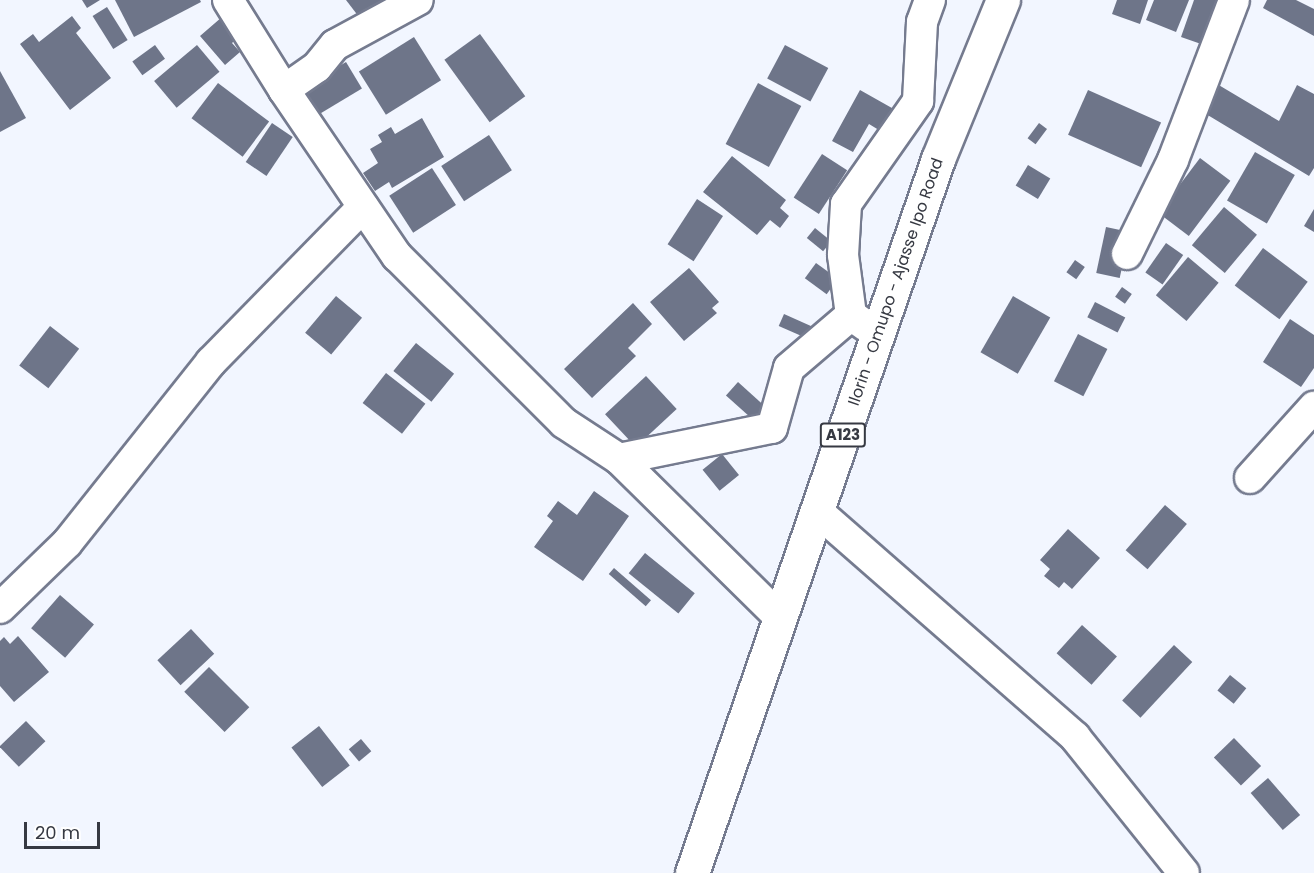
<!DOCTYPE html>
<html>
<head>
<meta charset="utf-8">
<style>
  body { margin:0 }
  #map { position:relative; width:1314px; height:873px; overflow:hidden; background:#f2f6ff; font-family:Poppins,sans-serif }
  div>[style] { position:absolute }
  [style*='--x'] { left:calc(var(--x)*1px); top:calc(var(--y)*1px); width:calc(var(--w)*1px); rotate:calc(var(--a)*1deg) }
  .building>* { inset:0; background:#6e7589; transform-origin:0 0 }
  .roads { filter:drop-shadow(2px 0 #757b8f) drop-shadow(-2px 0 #757b8f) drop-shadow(0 2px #757b8f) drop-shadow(0 -2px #757b8f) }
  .minor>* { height:30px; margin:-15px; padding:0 15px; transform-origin:15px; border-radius:15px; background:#fff }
  .trunk>* { height:33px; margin:-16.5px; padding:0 16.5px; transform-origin:16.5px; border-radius:16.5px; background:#fff }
  span { translate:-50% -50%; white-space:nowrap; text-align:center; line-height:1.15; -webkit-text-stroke:6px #fff; paint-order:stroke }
  .shield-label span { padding:2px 4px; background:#fff; border:2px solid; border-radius:4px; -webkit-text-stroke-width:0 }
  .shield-label { font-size:15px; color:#363942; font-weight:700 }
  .street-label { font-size:16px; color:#363942 }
  .scale { position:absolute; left:24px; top:822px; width:76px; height:27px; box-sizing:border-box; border:3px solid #363942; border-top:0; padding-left:8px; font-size:18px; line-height:21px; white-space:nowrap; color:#363942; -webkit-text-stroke:4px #fff; paint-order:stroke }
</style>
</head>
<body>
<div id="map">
  <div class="building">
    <i style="clip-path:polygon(82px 0,100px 0,87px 8px)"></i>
    <i style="clip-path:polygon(115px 0,200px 0,201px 2px,134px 37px)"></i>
    <i style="clip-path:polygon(346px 0,382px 0,359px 17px)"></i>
    <i style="clip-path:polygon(1117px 0,1148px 0,1140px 24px,1112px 14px)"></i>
    <i style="clip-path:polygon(1154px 0,1189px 0,1176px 32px,1146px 20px)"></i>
    <i style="clip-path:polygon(1194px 0,1220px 0,1204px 45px,1181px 37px)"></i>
    <i style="clip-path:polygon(1267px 0,1296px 0,1314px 9px,1314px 36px,1263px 8px)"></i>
    <i style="left:107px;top:7px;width:39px;height:17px;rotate:58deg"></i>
    <i style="clip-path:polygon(72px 16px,81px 28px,76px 33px,111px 78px,70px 110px,20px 44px,33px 34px,39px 42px)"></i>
    <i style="clip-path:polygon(222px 17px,239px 36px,232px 43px,240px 52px,225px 65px,200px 36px)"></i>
    <i style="left:480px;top:34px;width:77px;height:44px;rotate:54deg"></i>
    <i style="left:414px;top:37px;width:51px;height:65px;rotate:58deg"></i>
    <i style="left:155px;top:45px;width:17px;height:28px;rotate:54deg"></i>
    <i style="left:197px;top:45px;width:35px;height:56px;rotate:50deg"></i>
    <i style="left:785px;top:45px;width:49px;height:38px;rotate:28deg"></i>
    <i style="left:346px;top:62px;width:31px;height:52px;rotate:59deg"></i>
    <i style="clip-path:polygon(0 71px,26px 118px,0 132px)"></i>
    <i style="left:218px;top:83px;width:64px;height:44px;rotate:37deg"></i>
    <i style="left:758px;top:83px;width:49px;height:69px;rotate:28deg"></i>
    <i style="clip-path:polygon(1217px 84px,1279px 121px,1297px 85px,1314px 94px,1314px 168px,1309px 176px,1201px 111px)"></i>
    <i style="clip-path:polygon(860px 90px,899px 112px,887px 135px,869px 124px,853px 152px,832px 141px)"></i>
    <i style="left:1088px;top:90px;width:80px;height:49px;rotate:24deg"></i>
    <i style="clip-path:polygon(422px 118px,444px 157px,392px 188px,389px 182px,375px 191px,363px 173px,378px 163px,370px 149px,382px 142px,378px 135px,391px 127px,395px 134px)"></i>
    <i style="left:272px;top:123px;width:25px;height:47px;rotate:34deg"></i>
    <i style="left:1039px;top:123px;width:10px;height:19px;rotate:37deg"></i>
    <i style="left:489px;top:135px;width:42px;height:57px;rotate:57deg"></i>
    <i style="left:1255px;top:152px;width:46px;height:56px;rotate:30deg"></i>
    <i style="left:822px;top:154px;width:30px;height:52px;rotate:33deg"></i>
    <i style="clip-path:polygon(732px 156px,786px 200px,780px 208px,789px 216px,780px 228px,770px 220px,757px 235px,703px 192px)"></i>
    <i style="left:1200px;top:158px;width:38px;height:69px;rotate:37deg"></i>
    <i style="left:1028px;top:165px;width:26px;height:24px;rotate:31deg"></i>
    <i style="left:432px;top:168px;width:44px;height:51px;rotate:57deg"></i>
    <i style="left:697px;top:199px;width:31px;height:54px;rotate:33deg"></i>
    <i style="left:1224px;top:207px;width:43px;height:50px;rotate:40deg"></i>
    <i style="clip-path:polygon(1314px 209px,1314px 232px,1304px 226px)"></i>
    <i style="left:1106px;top:227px;width:24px;height:47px;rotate:12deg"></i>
    <i style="left:815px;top:228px;width:21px;height:13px;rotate:39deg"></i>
    <i style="left:1166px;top:243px;width:21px;height:36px;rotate:35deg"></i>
    <i style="left:1263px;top:248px;width:56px;height:47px;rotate:37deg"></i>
    <i style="left:1188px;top:257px;width:40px;height:50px;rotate:40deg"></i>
    <i style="left:1075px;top:260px;width:12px;height:15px;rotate:35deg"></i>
    <i style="left:816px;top:263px;width:27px;height:19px;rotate:36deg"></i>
    <i style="clip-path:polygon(689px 268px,719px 302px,712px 308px,717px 313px,684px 341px,650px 302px)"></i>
    <i style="left:1122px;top:287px;width:12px;height:12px;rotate:35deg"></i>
    <i style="left:336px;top:296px;width:34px;height:48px;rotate:40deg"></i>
    <i style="left:1013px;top:296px;width:43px;height:65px;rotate:30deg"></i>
    <i style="left:1095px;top:302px;width:34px;height:17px;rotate:27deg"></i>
    <i style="clip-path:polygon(633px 303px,652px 324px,628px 348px,636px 356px,592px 398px,564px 369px)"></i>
    <i style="left:784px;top:314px;width:30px;height:13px;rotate:24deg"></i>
    <i style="clip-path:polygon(1290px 319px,1314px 335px,1314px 368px,1301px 387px,1263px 362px)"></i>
    <i style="left:50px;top:326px;width:37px;height:50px;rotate:38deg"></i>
    <i style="left:1078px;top:334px;width:33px;height:53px;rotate:27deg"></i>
    <i style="left:416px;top:343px;width:49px;height:36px;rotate:39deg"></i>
    <i style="left:386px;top:373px;width:50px;height:38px;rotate:38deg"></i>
    <i style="left:646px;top:376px;width:45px;height:56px;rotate:47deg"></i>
    <i style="left:738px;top:382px;width:38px;height:18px;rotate:42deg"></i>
    <i style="left:722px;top:454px;width:27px;height:25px;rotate:51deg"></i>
    <i style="clip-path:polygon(594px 491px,629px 516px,583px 581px,534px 547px,553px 521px,547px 516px,558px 501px,577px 515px)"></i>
    <i style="left:1165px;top:505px;width:29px;height:60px;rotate:41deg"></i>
    <i style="clip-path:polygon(1068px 529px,1100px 558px,1072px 589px,1064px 582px,1059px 588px,1044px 576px,1050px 569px,1040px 560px)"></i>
    <i style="left:645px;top:553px;width:64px;height:26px;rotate:39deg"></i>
    <i style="left:614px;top:568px;width:49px;height:8px;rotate:41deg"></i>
    <i style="left:60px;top:595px;width:45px;height:44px;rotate:41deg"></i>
    <i style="left:1082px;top:625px;width:47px;height:38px;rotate:42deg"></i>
    <i style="left:191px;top:629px;width:34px;height:46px;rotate:47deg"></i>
    <i style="clip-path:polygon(18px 636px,49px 672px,14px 702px,0 686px,0 641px,4px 637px,10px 644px)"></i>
    <i style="left:1174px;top:645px;width:25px;height:76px;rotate:43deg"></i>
    <i style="left:209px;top:667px;width:57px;height:35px;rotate:45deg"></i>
    <i style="left:1230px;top:675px;width:21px;height:20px;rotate:39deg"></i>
    <i style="left:26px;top:721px;width:28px;height:37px;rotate:46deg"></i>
    <i style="left:319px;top:726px;width:50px;height:35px;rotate:52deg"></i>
    <i style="left:1234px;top:738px;width:39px;height:28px;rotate:46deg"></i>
    <i style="left:361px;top:739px;width:16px;height:16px;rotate:50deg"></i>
    <i style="left:1268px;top:778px;width:49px;height:23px;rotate:49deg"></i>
  </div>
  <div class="roads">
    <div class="minor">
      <i style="--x:228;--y:0;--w:106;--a:58.1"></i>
      <i style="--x:284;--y:90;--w:40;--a:-34.9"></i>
      <i style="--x:317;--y:67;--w:28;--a:-51"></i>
      <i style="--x:335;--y:45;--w:94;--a:-28.5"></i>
      <i style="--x:284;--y:90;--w:201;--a:55.8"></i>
      <i style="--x:397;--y:256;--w:236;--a:45"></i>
      <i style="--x:564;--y:423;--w:66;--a:33.2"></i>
      <i style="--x:619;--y:459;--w:226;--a:44.6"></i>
      <i style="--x:1127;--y:254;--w:105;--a:-63.9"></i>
      <i style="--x:1173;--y:160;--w:171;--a:-69.1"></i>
      <i style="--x:851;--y:315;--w:61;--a:-97.6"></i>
      <i style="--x:843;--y:255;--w:51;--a:-86.6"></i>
      <i style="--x:846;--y:204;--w:126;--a:-55"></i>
      <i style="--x:918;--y:101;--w:79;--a:-87.1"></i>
      <i style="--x:922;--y:22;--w:23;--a:-70"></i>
      <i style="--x:619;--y:459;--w:156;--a:-11.5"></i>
      <i style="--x:772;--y:428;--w:62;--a:-74.2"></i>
      <i style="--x:789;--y:368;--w:82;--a:-40.5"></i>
      <i style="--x:851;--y:315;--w:19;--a:36"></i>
      <i style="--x:1250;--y:478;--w:96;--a:-48"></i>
      <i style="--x:817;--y:511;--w:343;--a:41.2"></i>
      <i style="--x:1075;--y:737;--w:174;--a:51.3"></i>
      <i style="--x:0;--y:608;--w:93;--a:-44.1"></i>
      <i style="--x:67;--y:543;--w:231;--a:-51.5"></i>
      <i style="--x:211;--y:362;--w:217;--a:-45.6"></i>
    </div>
    <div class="trunk">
      <i style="--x:692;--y:873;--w:755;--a:-70.99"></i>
      <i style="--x:938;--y:159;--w:172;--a:-67.8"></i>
    </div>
  </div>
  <div class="shield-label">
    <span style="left:843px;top:435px">A123</span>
  </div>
  <div class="street-label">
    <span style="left:896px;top:282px;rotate:-71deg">Ilorin - Omupo - Ajasse Ipo Road</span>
  </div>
  <div class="scale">20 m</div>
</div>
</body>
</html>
